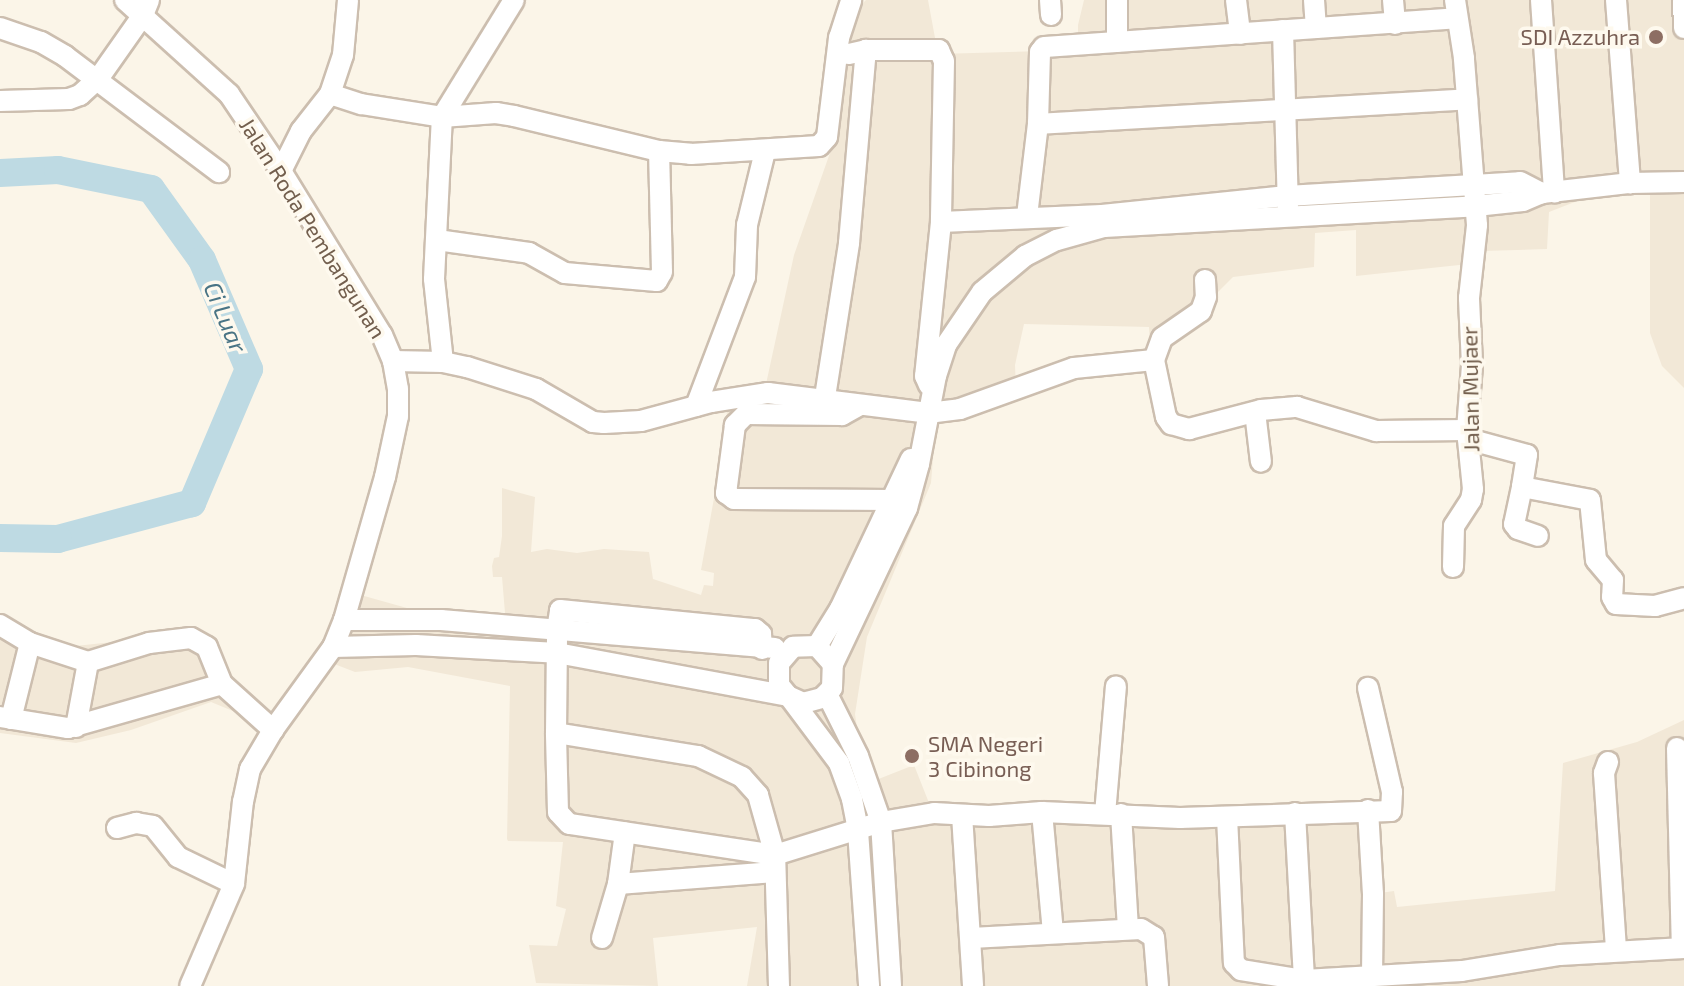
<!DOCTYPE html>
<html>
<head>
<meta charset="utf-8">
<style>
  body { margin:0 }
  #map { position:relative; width:1684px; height:986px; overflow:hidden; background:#fbf5e8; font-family:"Exo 2",sans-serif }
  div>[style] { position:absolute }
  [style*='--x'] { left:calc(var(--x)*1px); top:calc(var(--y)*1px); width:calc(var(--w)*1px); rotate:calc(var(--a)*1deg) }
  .residential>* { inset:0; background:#f2e8d7 }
  .river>* { height:28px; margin:-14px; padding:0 14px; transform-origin:14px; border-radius:14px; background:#bedae3 }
  .roads { filter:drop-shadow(2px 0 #ccbeaf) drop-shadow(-2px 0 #ccbeaf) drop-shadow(0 2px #ccbeaf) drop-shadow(0 -2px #ccbeaf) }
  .minor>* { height:20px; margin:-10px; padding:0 10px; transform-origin:10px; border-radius:10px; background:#fff }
  .dots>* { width:22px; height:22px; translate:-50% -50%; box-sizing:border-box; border:4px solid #fef9ee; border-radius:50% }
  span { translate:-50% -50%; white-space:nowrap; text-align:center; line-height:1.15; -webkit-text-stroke:7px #fef9ee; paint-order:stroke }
  .education-label { font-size:22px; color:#785e54 }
  .right { translate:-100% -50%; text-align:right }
  .left { translate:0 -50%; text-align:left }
  .street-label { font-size:22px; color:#735f4e }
  .water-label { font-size:24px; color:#497485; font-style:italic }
</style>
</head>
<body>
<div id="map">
  <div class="residential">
    <i style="clip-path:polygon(866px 0,928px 0,938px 54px,1078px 50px,1078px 25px,1084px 0,1684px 0,1684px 388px,1662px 366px,1650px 333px,1650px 187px,1590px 196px,1549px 212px,1547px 249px,1481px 251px,1478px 263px,1356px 276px,1356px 230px,1315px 233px,1314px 267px,1233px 277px,1215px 295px,1150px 343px,1149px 327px,1024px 324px,1015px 365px,1016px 390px,941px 417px,935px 433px,931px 483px,867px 637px,855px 714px,858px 735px,876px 780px,914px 765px,933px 813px,1366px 815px,1373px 894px,1394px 891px,1397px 907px,1555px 891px,1563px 763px,1637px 742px,1684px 720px,1684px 986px,747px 986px,757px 927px,653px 938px,658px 986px,536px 983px,529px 945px,557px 946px,566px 909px,556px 906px,563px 842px,508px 841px,507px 839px,510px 686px,408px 667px,355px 672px,324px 660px,350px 592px,414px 610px,464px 617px,485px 619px,505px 613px,502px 577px,493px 577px,492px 566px,494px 558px,499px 557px,502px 536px,502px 488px,535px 497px,531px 552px,547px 549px,577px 553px,604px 549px,649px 552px,653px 579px,701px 595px,704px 585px,713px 586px,714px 573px,701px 570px,724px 443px,727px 410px,761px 407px,794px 255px,831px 150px,835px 99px,856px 10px)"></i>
    <i style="clip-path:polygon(0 619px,75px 646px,180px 635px,269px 712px,262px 723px,211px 702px,131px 730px,76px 743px,0 733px)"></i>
  </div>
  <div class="river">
    <i style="--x:0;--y:173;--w:58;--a:-3"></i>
    <i style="--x:58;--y:170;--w:95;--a:11.5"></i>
    <i style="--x:151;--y:189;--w:87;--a:54.3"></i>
    <i style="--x:202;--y:260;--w:119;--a:66.7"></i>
    <i style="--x:249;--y:369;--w:146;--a:113"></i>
    <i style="--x:192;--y:503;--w:139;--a:165"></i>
    <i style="--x:58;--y:539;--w:58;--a:-179"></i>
  </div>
  <div class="roads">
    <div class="minor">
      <i style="--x:125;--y:0;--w:140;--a:42.1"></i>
      <i style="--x:229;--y:94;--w:93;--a:56"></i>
      <i style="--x:281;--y:171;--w:193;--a:58.4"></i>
      <i style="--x:382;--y:335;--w:28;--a:67"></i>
      <i style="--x:393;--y:361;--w:28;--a:80"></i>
      <i style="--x:398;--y:389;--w:27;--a:90"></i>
      <i style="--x:398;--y:416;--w:62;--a:102"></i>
      <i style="--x:385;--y:477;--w:149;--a:106"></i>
      <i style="--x:344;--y:620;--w:29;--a:112"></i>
      <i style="--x:333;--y:647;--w:102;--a:125.9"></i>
      <i style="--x:273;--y:730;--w:45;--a:120.5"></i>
      <i style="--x:250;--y:769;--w:33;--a:102"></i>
      <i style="--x:243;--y:801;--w:83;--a:96.2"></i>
      <i style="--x:234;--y:884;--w:111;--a:113.3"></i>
      <i style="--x:1050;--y:0;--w:15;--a:86"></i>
      <i style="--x:1236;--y:0;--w:34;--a:83"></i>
      <i style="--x:1314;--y:0;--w:28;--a:86"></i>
      <i style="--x:1393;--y:0;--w:24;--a:85"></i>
      <i style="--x:1541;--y:0;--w:193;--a:86.1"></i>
      <i style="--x:1616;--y:0;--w:184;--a:85.6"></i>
      <i style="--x:1683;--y:0;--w:28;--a:88"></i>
      <i style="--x:0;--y:28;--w:43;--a:18.9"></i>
      <i style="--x:41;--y:42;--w:28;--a:30"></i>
      <i style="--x:65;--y:56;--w:193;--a:37"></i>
      <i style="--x:1283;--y:30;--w:180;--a:88.4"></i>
      <i style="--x:1117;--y:42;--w:42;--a:-90"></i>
      <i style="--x:849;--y:54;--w:17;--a:-13"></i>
      <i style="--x:866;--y:50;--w:73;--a:0"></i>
      <i style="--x:939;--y:50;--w:12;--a:66"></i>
      <i style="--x:944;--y:61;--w:161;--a:91.1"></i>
      <i style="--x:941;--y:222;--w:155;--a:95.9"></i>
      <i style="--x:925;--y:376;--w:10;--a:66"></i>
      <i style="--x:330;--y:94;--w:41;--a:-71.6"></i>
      <i style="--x:343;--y:55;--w:55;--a:-84.8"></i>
      <i style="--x:0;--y:101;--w:69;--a:-1.7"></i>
      <i style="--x:69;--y:99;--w:12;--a:-20"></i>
      <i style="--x:80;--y:95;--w:24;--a:-42"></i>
      <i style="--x:98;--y:79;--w:78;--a:-54.9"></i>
      <i style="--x:143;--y:15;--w:16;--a:-68"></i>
      <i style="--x:1038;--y:124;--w:430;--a:-3.3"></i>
      <i style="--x:281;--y:171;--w:45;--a:-63.4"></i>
      <i style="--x:301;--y:131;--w:47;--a:-51.9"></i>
      <i style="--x:330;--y:94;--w:33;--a:18"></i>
      <i style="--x:361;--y:104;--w:82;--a:9.1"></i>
      <i style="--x:442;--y:117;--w:54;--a:-4.2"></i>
      <i style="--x:496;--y:113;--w:18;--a:9"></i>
      <i style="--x:514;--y:116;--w:149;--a:13.6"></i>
      <i style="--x:659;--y:151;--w:32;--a:5"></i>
      <i style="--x:691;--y:154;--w:128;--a:-3.6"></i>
      <i style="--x:819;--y:146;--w:12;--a:-48"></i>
      <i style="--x:827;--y:137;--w:100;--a:-83.1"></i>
      <i style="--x:839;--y:38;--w:40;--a:-72"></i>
      <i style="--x:1027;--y:216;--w:93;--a:-83.2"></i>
      <i style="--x:1038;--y:124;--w:72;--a:-88.4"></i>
      <i style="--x:1040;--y:52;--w:6;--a:-51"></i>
      <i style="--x:1044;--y:47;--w:414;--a:-4"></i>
      <i style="--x:941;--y:222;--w:161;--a:-2.5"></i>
      <i style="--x:1102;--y:215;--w:186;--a:-5.9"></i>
      <i style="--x:1287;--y:196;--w:233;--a:-3.4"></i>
      <i style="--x:1520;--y:182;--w:25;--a:27"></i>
      <i style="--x:437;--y:240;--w:93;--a:8"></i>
      <i style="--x:529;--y:253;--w:41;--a:29.1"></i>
      <i style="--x:565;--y:273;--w:92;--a:5"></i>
      <i style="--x:657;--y:281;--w:10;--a:-61"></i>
      <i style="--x:662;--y:272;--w:121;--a:-91.4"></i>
      <i style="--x:1205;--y:280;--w:17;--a:87"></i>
      <i style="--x:1206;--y:297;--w:15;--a:110"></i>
      <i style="--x:1201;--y:311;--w:47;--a:145.3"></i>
      <i style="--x:1162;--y:338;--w:23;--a:110"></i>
      <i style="--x:1154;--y:360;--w:58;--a:78.1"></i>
      <i style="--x:1166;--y:417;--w:9;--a:54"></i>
      <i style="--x:1171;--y:424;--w:19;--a:16"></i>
      <i style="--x:1189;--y:429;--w:74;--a:-14.8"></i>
      <i style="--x:1261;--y:410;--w:36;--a:-5"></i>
      <i style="--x:1297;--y:407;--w:83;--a:16.9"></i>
      <i style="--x:1376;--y:431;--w:91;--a:-0.6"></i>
      <i style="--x:393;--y:361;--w:50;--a:1.1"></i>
      <i style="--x:443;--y:362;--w:25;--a:12"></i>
      <i style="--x:467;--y:367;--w:72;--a:17.7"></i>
      <i style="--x:536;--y:389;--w:66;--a:30.1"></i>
      <i style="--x:593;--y:422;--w:11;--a:5"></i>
      <i style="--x:604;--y:423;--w:37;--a:-3"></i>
      <i style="--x:641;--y:421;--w:73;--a:-15.2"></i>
      <i style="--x:711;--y:402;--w:58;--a:-9"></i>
      <i style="--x:768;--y:393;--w:161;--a:7.1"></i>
      <i style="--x:928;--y:413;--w:32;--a:-7"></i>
      <i style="--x:960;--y:409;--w:121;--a:-19.8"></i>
      <i style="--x:1074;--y:368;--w:80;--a:-5.7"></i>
      <i style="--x:443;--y:362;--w:83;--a:-96.2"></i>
      <i style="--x:434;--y:279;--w:162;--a:-87.2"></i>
      <i style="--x:442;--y:117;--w:137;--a:-58.4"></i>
      <i style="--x:825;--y:397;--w:156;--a:-81.1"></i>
      <i style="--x:849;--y:243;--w:194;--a:-85"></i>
      <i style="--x:860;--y:405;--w:21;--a:151"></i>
      <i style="--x:842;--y:415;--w:96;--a:-179.4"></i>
      <i style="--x:746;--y:414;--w:16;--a:135"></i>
      <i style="--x:735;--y:425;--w:69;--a:97.5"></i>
      <i style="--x:726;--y:493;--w:10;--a:37"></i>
      <i style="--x:734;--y:499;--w:158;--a:0.4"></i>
      <i style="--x:696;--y:406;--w:138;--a:-69.2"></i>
      <i style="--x:745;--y:277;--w:52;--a:-87.8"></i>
      <i style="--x:747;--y:225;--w:76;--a:-76.3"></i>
      <i style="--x:1255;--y:412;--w:50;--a:83.2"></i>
      <i style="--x:1468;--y:439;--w:61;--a:15.2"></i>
      <i style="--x:1527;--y:455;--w:32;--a:99"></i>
      <i style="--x:1522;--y:487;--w:69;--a:10.8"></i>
      <i style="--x:1590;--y:500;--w:60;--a:84.3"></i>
      <i style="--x:1596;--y:560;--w:26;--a:50"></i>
      <i style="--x:1613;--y:580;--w:17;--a:93"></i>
      <i style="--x:1612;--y:597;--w:8;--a:60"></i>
      <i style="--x:1616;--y:604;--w:39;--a:3"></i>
      <i style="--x:1655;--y:606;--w:30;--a:-15"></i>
      <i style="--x:1522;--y:487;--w:38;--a:102"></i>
      <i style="--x:1514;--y:524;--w:6;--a:51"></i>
      <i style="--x:1518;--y:529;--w:21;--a:19"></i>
      <i style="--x:1453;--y:567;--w:41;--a:-88.6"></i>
      <i style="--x:1454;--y:526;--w:31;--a:-57"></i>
      <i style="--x:1471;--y:500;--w:11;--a:-80"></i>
      <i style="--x:1473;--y:489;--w:59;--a:-95.8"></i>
      <i style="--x:1467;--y:430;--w:65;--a:-85.6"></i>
      <i style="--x:1472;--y:365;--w:67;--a:-92.6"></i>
      <i style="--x:1469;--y:298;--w:73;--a:-83.7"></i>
      <i style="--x:1477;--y:225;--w:168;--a:-94.5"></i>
      <i style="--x:1464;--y:58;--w:59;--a:-98.8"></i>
      <i style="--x:344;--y:620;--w:97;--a:0"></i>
      <i style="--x:441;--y:620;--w:335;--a:4.8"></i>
      <i style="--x:0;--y:625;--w:35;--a:31"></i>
      <i style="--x:30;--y:643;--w:61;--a:18.1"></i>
      <i style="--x:88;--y:662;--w:64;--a:-17.3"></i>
      <i style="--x:149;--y:643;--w:42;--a:-6.8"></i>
      <i style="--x:191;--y:638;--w:18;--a:29"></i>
      <i style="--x:207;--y:647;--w:40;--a:68"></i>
      <i style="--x:817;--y:646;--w:44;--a:-58.1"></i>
      <i style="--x:840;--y:609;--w:166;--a:-64.7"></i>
      <i style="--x:333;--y:647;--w:83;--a:-1.4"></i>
      <i style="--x:416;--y:645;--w:141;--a:3.2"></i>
      <i style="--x:557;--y:653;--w:235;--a:10.5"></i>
      <i style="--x:833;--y:664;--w:24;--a:-132"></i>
      <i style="--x:817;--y:646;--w:24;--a:178"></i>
      <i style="--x:793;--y:647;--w:21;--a:131"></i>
      <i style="--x:779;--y:663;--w:22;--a:90"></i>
      <i style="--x:779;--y:685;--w:14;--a:51"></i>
      <i style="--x:788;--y:696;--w:17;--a:25"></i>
      <i style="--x:803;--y:703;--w:20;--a:-15"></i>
      <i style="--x:822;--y:698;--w:14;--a:-45"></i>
      <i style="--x:832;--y:688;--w:24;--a:-88"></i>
      <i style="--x:833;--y:664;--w:173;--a:-64.6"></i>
      <i style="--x:907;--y:508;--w:46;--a:-74.7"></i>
      <i style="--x:919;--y:464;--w:90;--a:-79.1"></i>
      <i style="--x:936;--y:376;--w:33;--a:-72"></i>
      <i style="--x:946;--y:345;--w:64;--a:-55.8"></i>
      <i style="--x:982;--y:292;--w:56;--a:-39.9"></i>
      <i style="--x:1025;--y:256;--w:36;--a:-27"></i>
      <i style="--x:1057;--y:240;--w:49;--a:-15.5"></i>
      <i style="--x:1104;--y:227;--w:373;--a:-3.2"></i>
      <i style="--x:1476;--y:206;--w:47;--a:-6.1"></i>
      <i style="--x:1523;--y:201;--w:21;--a:-23"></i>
      <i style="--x:1542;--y:193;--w:89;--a:-6.5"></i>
      <i style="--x:1630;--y:183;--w:54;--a:-1.1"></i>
      <i style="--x:827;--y:694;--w:69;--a:63.4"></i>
      <i style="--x:858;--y:756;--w:70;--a:70.8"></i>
      <i style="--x:881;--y:822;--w:164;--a:86.5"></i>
      <i style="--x:791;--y:699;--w:80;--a:53.1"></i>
      <i style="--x:839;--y:763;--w:38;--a:70"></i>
      <i style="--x:852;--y:799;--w:33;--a:79"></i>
      <i style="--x:858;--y:831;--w:155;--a:85.9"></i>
      <i style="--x:0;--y:717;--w:69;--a:9.2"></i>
      <i style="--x:68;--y:728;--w:160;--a:-15.9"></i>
      <i style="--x:222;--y:684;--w:69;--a:42"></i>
      <i style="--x:11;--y:719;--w:78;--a:-76"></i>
      <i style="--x:76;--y:727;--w:66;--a:-79.5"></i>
      <i style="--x:556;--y:733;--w:144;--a:9.2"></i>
      <i style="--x:698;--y:756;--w:49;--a:25.5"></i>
      <i style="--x:742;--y:777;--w:24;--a:48"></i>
      <i style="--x:758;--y:795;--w:62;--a:74.2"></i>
      <i style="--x:775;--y:855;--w:208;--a:-171.4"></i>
      <i style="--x:569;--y:824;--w:16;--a:-133"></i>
      <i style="--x:558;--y:812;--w:79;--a:-91.5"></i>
      <i style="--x:556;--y:733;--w:103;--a:-89.4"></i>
      <i style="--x:557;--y:630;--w:20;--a:-81"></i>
      <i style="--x:560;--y:610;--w:196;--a:5.6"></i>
      <i style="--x:755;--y:629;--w:8;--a:40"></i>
      <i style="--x:761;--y:634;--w:15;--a:86"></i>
      <i style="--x:1677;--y:748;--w:200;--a:88.6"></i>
      <i style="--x:1608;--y:762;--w:12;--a:110"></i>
      <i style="--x:1604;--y:773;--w:178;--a:86.1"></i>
      <i style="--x:1368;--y:810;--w:84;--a:86.6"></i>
      <i style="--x:1373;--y:894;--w:82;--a:90.7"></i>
      <i style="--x:1042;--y:812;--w:121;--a:84.8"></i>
      <i style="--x:1295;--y:813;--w:167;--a:86.9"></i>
      <i style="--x:1105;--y:814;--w:128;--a:-85.1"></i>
      <i style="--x:1121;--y:814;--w:114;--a:86.5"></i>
      <i style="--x:962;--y:815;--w:171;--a:86.3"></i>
      <i style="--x:1227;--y:817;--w:146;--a:87.3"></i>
      <i style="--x:1234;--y:963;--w:10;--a:45"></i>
      <i style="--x:1241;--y:970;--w:64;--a:9"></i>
      <i style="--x:1304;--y:980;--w:158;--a:-3.3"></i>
      <i style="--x:1462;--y:971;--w:99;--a:-9.3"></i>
      <i style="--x:1560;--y:955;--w:124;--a:-3.2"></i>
      <i style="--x:117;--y:828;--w:20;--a:-15"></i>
      <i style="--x:136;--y:823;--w:17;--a:10"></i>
      <i style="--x:153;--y:826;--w:40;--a:51"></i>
      <i style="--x:178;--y:857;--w:62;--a:25.7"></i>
      <i style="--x:618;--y:884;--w:52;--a:-82.3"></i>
      <i style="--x:602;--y:938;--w:56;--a:-73.5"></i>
      <i style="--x:618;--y:884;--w:157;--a:-4.4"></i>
      <i style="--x:971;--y:938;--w:170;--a:-3"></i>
      <i style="--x:1141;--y:929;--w:15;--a:32"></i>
      <i style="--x:1154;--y:937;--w:49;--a:85.3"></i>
      <i style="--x:779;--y:986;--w:131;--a:-91.7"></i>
      <i style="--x:775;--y:855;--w:111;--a:-17.3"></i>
      <i style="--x:881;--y:822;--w:54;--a:-9.6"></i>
      <i style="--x:934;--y:813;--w:55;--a:3.1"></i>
      <i style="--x:989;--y:816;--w:53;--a:-4.3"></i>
      <i style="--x:1042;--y:812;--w:138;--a:2.5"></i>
      <i style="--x:1180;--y:818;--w:211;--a:-1.9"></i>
      <i style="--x:1391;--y:811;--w:19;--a:-87"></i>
      <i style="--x:1392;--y:792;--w:107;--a:-103"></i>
    </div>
  </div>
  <div class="dots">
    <i style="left:1656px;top:37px;background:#8d6e63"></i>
    <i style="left:912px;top:756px;background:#8d6e63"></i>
  </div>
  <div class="education-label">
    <span class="right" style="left:1640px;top:37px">SDI Azzuhra</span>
    <span class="left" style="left:928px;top:756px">SMA Negeri<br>3 Cibinong</span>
  </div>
  <div class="street-label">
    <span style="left:313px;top:228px;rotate:58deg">Jalan Roda Pembangunan</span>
    <span style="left:1470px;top:389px;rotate:-91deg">Jalan Mujaer</span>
  </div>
  <div class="water-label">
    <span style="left:226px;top:317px;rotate:67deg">Ci Luar</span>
  </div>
</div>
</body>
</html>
